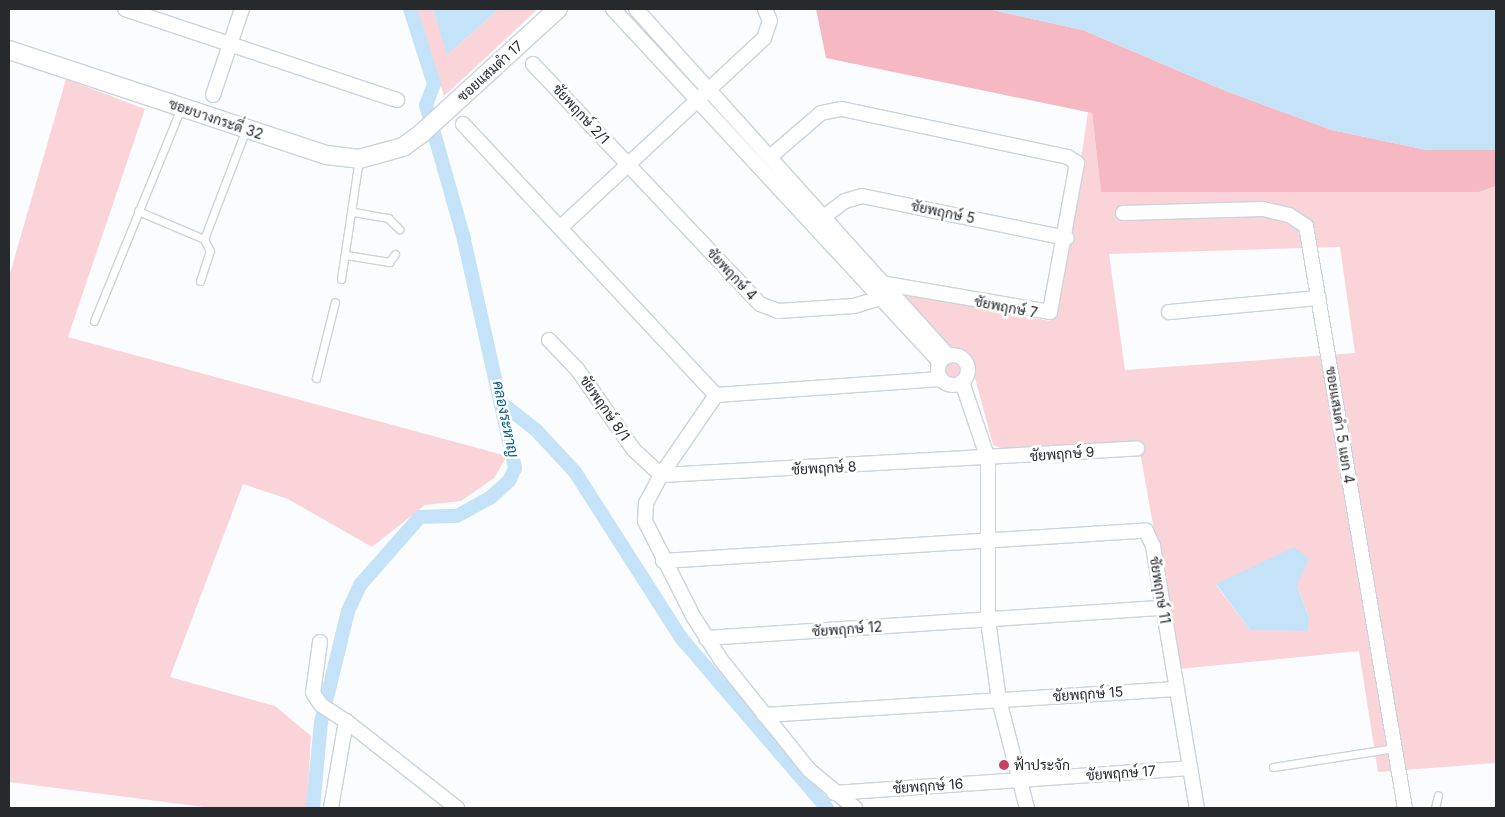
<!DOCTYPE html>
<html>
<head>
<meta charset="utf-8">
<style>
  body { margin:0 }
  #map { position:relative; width:1505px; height:817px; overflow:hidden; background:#fafcfe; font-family:Inter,Sarabun,sans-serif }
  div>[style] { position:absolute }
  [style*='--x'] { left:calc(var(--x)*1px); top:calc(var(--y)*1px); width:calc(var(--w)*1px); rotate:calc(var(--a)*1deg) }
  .green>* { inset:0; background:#fbd4da }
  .round { border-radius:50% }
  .forest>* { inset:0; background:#f6b8c2 }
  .water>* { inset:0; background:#c4e2f8 }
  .canal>* { height:14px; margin:-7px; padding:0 7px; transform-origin:7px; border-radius:7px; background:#c4e2f8 }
  .roads { filter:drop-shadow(1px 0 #c9d4dc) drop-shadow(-1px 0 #c9d4dc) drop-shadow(0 1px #c9d4dc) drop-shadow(0 -1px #c9d4dc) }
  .service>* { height:7px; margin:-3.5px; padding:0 3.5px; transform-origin:3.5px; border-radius:3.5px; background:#fff }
  .minor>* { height:14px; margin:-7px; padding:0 7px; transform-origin:7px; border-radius:7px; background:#fff }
  .minor>.ring { margin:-7px; padding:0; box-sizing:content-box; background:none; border:14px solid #fff; border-radius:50% }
  .tertiary>* { height:18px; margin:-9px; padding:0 9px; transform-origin:9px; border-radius:9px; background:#fff }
  .dots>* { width:14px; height:14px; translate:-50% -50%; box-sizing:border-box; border:2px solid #fff; border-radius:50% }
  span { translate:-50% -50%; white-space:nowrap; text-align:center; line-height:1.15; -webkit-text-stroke:5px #fff; paint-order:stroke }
  .street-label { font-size:14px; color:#262a2d }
  .poi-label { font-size:14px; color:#262a2d }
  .left { translate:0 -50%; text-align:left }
  .water-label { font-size:15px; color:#025d8a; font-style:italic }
  .frame { position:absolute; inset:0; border:10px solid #262a2d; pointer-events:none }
</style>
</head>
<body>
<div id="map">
  <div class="green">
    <i style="clip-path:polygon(417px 9px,433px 9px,448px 54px,499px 9px,538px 9px,444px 96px)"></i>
    <i style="clip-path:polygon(66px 79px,145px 109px,68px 337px,507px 456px,494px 478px,461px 501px,425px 505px,372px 547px,288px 499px,243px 484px,170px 677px,275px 706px,311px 736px,307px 808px,212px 808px,9px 782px,9px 277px)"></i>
    <i style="clip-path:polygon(evenodd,1088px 112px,1092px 113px,1101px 192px,1479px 192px,1496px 186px,1496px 763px,1378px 772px,1359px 651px,1179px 669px,1138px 441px,1003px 449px,993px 445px,972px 367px,956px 348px,945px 344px,903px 293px,1050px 321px,1058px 313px,1088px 112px,1340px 247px,1355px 353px,1125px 370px,1109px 254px,1340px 247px,1088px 112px,1250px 570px,1297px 586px,1309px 618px,1250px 630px,1216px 585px,1250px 570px)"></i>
    <i class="round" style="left:943px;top:361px;width:18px;height:18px"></i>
  </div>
  <div class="forest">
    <i style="clip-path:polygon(816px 9px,988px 9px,1083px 30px,1226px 91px,1332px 130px,1427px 150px,1496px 150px,1496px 186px,1479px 192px,1101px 192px,1092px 113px,826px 58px)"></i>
  </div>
  <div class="water">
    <i style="clip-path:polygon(433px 9px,499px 9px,447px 55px)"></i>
    <i style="clip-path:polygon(988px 9px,1496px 9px,1496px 150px,1427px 150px,1332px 130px,1226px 91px,1083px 30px)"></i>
    <i style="clip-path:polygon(1294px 547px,1309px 558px,1297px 586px,1309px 618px,1308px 631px,1250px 630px,1216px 584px)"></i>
  </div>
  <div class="canal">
    <i style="--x:504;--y:405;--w:41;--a:38"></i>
    <i style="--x:536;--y:430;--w:57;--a:47.1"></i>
    <i style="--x:575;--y:472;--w:198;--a:57.4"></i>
    <i style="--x:682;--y:639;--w:223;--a:49.4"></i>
    <i style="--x:313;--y:808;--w:86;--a:-84.7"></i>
    <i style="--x:321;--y:722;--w:114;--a:-76.3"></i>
    <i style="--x:348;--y:611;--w:29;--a:-65"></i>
    <i style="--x:360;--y:585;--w:91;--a:-48.6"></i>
    <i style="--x:420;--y:517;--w:37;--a:-2"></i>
    <i style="--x:457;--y:516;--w:38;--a:-29"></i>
    <i style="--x:490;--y:498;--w:25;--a:-42"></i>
    <i style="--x:509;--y:481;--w:14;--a:-65"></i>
    <i style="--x:515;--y:468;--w:235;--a:-102.6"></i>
    <i style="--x:464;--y:239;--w:139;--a:-105.8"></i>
    <i style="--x:426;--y:105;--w:22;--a:-69"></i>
    <i style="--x:434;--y:84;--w:79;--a:-107.7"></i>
  </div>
  <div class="roads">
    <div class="service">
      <i style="--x:138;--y:211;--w:72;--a:23"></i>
      <i style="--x:204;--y:239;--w:118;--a:-69.1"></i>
      <i style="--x:354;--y:212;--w:35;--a:10"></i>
      <i style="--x:388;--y:218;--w:16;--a:45"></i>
      <i style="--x:346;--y:255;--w:44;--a:9.2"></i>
      <i style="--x:389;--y:262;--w:10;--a:-53"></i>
      <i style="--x:341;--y:279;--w:121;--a:-81.5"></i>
      <i style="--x:200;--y:281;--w:32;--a:-72"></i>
      <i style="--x:210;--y:251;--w:13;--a:-117"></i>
      <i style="--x:94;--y:321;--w:230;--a:-67.8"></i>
      <i style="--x:316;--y:378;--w:78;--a:-76"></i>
      <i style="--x:1273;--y:767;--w:123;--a:-8.9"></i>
      <i style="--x:1435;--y:808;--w:13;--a:-77"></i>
    </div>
    <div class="minor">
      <i style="--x:125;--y:9;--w:287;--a:18.5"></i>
      <i style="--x:613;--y:9;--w:481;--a:47.2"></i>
      <i style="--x:636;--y:9;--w:467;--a:48"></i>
      <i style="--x:533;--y:64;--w:330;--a:46.6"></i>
      <i style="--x:760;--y:304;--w:19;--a:21"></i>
      <i style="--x:778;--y:311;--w:76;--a:-3.8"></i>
      <i style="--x:854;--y:306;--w:34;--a:-17"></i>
      <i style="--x:213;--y:95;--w:91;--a:-71.4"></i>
      <i style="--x:463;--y:124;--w:371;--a:47"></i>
      <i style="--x:770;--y:157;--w:67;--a:-40.8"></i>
      <i style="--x:821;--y:113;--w:21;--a:-11"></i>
      <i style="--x:842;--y:109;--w:231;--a:12"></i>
      <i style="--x:1068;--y:157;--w:11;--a:34"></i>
      <i style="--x:1077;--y:163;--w:151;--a:100.3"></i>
      <i style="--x:1050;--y:312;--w:165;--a:-170.3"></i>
      <i style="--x:1123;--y:213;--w:140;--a:-1.6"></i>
      <i style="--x:1263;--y:209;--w:27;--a:13"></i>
      <i style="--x:1289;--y:215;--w:20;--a:33"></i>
      <i style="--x:1306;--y:226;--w:590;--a:80.35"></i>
      <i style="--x:825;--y:216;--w:25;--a:-37"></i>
      <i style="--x:845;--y:201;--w:18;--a:-16"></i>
      <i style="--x:862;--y:196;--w:209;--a:11.6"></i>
      <i style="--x:562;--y:226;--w:276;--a:-42.9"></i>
      <i style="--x:764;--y:38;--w:18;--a:-71"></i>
      <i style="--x:770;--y:21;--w:13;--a:-113"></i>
      <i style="--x:1169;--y:312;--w:150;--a:-5.4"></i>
      <i style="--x:549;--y:340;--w:40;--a:46"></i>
      <i style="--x:577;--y:369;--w:99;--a:54.9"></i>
      <i style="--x:634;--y:450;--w:37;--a:43"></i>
      <i style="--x:661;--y:475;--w:477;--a:-3.2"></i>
      <i class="ring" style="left:938px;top:355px;width:16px;height:16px"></i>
      <i style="--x:962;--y:382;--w:81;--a:71.3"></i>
      <i style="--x:988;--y:459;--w:161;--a:90"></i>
      <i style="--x:988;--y:620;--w:81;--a:82.2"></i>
      <i style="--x:999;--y:700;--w:112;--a:75.5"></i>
      <i style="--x:716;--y:395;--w:97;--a:124.5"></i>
      <i style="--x:661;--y:475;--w:32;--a:118"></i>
      <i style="--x:646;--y:503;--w:18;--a:93"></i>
      <i style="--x:645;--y:521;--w:106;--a:63.2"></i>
      <i style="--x:693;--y:616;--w:52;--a:57.5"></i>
      <i style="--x:721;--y:660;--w:141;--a:51.3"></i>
      <i style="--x:809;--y:770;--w:60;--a:39.6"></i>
      <i style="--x:716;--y:395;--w:225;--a:-4.1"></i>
      <i style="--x:663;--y:561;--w:484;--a:-3.6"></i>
      <i style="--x:1146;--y:531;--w:17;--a:65"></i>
      <i style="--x:1153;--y:546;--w:266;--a:80.5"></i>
      <i style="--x:706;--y:638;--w:458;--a:-3.8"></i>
      <i style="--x:320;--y:642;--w:51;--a:97.8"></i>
      <i style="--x:313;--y:693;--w:14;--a:56"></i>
      <i style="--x:321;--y:705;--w:30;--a:33"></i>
      <i style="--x:346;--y:721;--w:88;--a:99.8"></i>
      <i style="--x:764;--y:715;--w:414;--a:-3.6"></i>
      <i style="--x:346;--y:721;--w:141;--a:38.1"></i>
      <i style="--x:834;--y:793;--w:357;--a:-4"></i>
    </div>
    <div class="tertiary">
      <i style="--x:9;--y:50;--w:335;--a:18.3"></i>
      <i style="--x:327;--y:155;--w:32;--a:7"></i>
      <i style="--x:359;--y:159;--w:46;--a:-15.3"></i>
      <i style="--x:403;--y:147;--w:24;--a:-36"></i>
      <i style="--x:422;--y:133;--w:184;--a:-42.4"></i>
    </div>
  </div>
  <div class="dots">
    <i style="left:1004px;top:765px;background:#ce3f68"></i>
  </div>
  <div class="street-label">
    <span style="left:490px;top:71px;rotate:-42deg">ซอยแสมดำ 17</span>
    <span style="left:581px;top:114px;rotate:47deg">ชัยพฤกษ์ 2/1</span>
    <span style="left:216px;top:119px;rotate:19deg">ซอยบางกระดี่ 32</span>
    <span style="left:943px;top:212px;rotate:12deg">ชัยพฤกษ์ 5</span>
    <span style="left:732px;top:274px;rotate:47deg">ชัยพฤกษ์ 4</span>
    <span style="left:1006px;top:307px;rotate:11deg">ชัยพฤกษ์ 7</span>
    <span style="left:605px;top:408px;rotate:55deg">ชัยพฤกษ์ 8/1</span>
    <span style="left:1340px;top:425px;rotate:81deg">ซอยแสมดำ 5 แยก 4</span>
    <span style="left:1062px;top:454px;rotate:-4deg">ชัยพฤกษ์ 9</span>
    <span style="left:824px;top:468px;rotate:-3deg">ชัยพฤกษ์ 8</span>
    <span style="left:1160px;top:590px;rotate:81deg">ชัยพฤกษ์ 11</span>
    <span style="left:847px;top:629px;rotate:-4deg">ชัยพฤกษ์ 12</span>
    <span style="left:1088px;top:694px;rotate:-4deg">ชัยพฤกษ์ 15</span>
    <span style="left:1121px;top:773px;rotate:-4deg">ชัยพฤกษ์ 17</span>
    <span style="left:928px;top:786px;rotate:-4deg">ชัยพฤกษ์ 16</span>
  </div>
  <div class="poi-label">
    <span class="left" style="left:1014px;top:765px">ฟ้าประจัก</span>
  </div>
  <div class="water-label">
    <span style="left:506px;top:419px;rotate:78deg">คลองระหาญ</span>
  </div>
  <div class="frame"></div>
</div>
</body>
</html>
